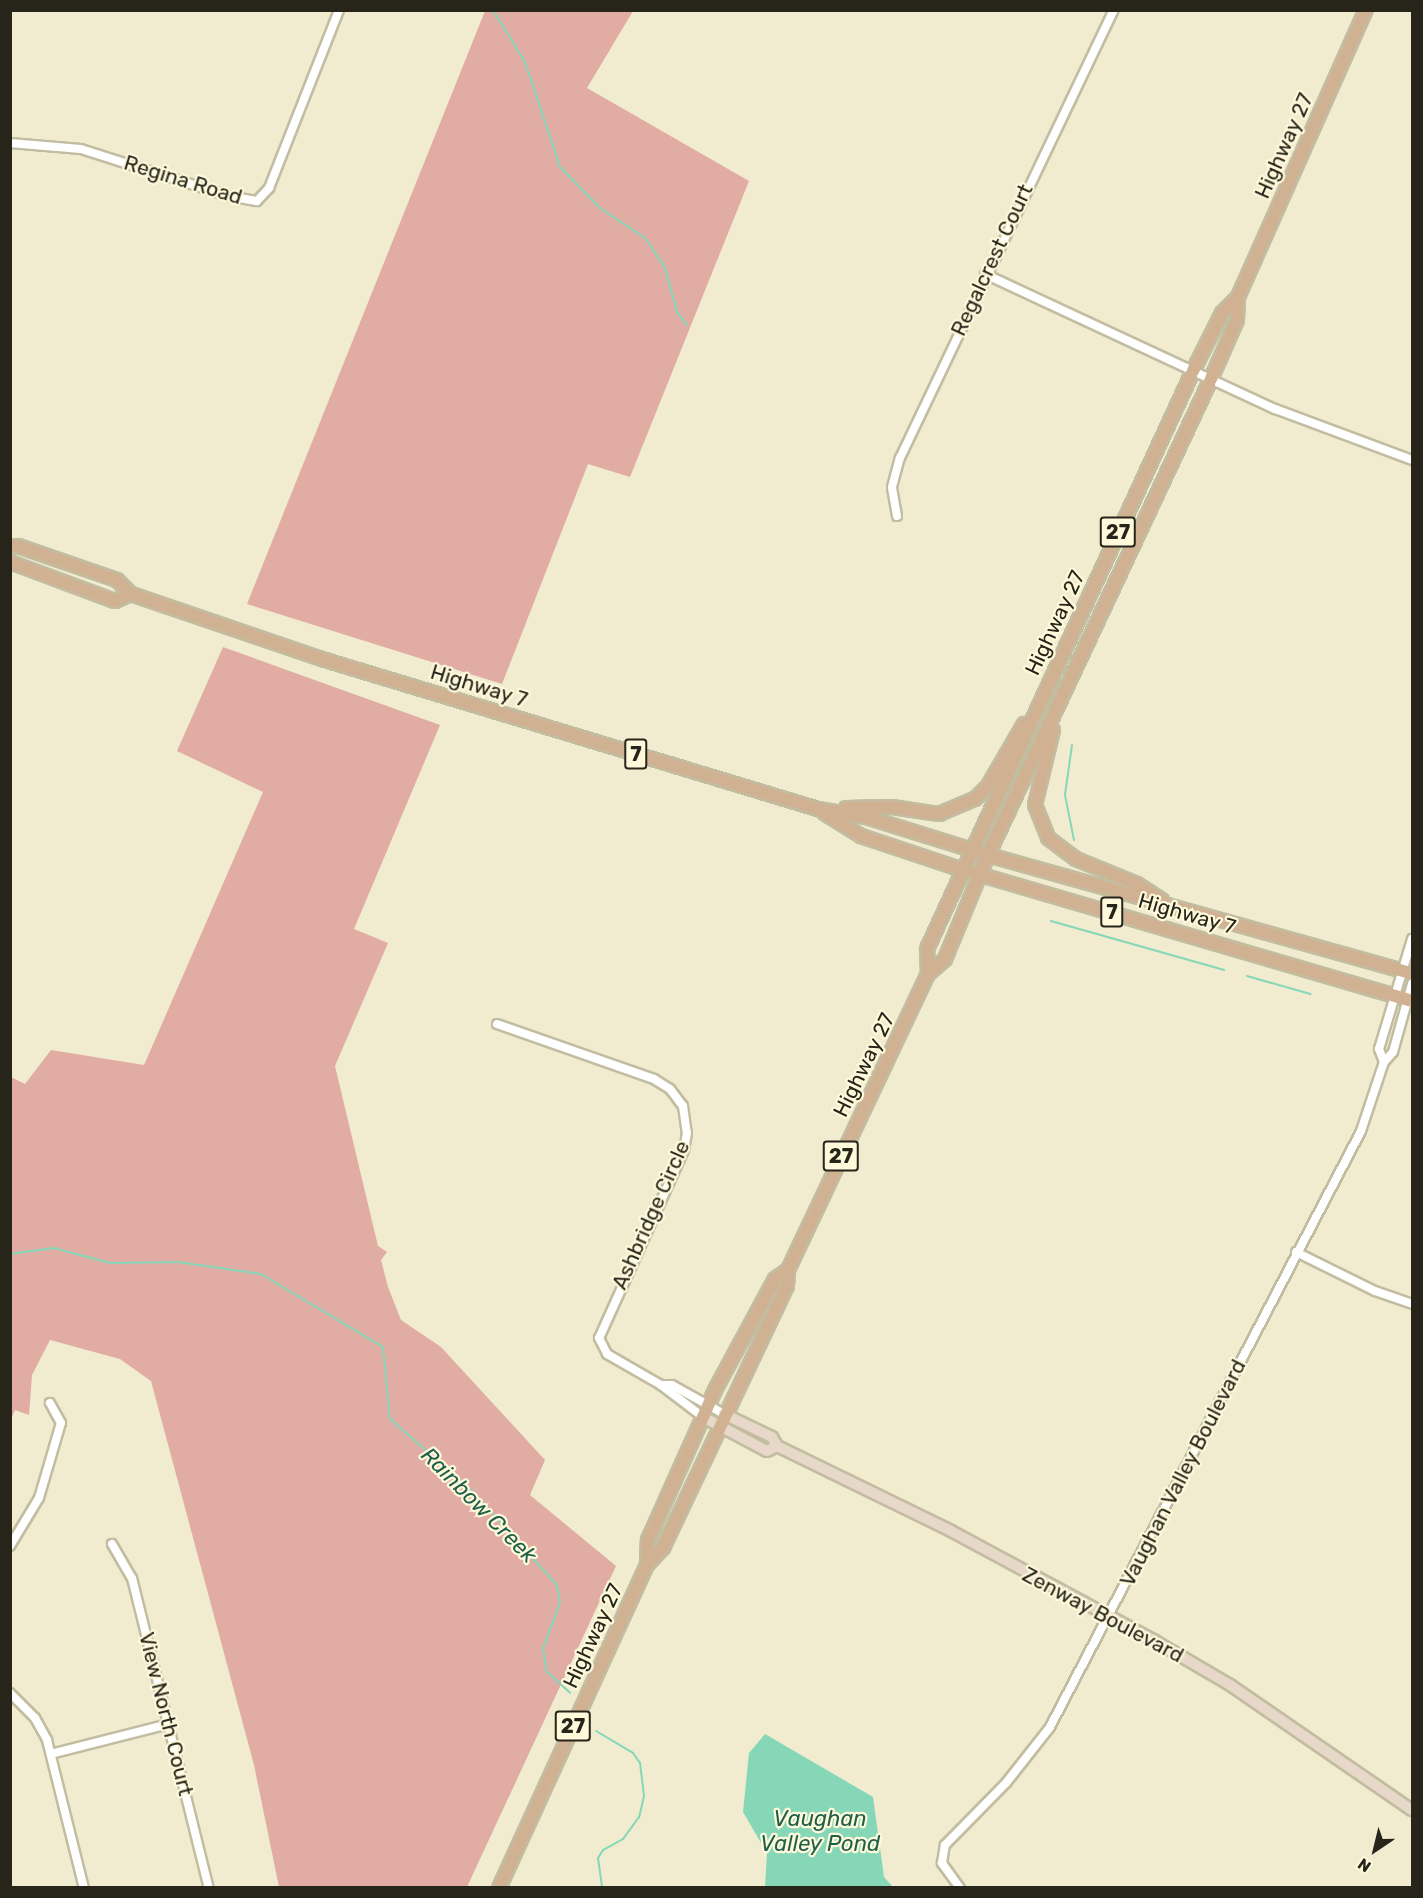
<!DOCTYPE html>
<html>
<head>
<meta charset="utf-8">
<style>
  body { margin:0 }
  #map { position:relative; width:1423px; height:1898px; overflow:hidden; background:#f1eccf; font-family:Rubik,sans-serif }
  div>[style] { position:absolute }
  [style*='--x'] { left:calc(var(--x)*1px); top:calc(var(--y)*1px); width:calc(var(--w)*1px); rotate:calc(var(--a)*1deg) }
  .green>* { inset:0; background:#e0aca3 }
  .water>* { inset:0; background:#85d7b7 }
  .stream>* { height:2px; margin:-1px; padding:0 1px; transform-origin:1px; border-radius:1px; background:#85d7b7 }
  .roads { filter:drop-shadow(2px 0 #c2bda1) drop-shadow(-2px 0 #c2bda1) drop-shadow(0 2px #c2bda1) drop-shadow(0 -2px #c2bda1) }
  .street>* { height:8px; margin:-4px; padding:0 4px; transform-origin:4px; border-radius:4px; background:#fff }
  .secondary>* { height:10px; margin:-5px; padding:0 5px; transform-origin:5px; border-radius:5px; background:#e8d8c9 }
  .primary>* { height:12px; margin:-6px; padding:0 6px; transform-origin:6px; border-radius:6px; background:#d0b293 }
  span { translate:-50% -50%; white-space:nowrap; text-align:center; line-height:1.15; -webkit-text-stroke:4.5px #fff9dc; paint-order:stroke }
  .shield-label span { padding:2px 4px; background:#fff9dc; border:2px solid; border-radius:4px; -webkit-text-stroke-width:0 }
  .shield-label { font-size:20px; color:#27251a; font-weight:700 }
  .street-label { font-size:21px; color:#27251a }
  .water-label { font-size:22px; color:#1f5f4a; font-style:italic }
  .frame { position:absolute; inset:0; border:12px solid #27251a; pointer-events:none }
  .north { position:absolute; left:1345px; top:1820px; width:60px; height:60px; -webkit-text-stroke:4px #fff9dc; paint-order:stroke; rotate:215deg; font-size:16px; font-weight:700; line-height:24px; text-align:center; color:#27251a }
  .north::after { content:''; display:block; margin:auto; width:21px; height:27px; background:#27251a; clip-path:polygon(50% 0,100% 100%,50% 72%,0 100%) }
</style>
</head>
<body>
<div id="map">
  <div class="green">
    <i style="clip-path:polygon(485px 11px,633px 11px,587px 88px,749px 181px,630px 477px,588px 464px,502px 684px,247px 604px)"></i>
    <i style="clip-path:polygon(223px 647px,440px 725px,354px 929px,388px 943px,335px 1066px,378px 1246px,387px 1252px,381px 1260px,388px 1287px,401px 1320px,441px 1347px,545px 1460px,530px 1495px,616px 1566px,467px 1887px,279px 1887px,254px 1765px,151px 1381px,120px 1359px,50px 1340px,32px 1375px,29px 1415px,15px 1410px,11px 1419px,11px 1077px,25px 1084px,51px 1050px,144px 1065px,263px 792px,177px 751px)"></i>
  </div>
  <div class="water">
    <i style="clip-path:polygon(765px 1734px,873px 1797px,884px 1877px,893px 1887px,765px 1887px,767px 1853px,743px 1812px,749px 1753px)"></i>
  </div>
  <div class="stream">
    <i style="--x:493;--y:10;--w:61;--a:58.4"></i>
    <i style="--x:525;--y:62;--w:111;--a:71.6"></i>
    <i style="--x:560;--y:167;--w:57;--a:45.7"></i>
    <i style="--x:600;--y:208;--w:54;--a:33.7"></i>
    <i style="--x:645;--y:238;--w:36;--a:56"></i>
    <i style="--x:665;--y:268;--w:46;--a:74.7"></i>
    <i style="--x:677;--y:312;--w:16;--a:52"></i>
    <i style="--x:1072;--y:745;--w:50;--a:98"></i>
    <i style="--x:1065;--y:795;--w:46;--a:78.7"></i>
    <i style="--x:1051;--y:921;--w:180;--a:15.8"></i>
    <i style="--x:1247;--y:976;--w:66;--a:15.9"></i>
    <i style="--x:10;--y:1254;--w:44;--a:-7.8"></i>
    <i style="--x:54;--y:1248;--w:58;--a:15"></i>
    <i style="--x:110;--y:1263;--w:68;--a:-0.8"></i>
    <i style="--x:178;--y:1262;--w:84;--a:8.2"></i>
    <i style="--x:261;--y:1274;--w:142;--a:30.9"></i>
    <i style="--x:383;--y:1347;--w:72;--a:84.4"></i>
    <i style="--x:390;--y:1419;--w:103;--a:41.1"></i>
    <i style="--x:468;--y:1487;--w:132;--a:47.8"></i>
    <i style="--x:557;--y:1585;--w:18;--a:81"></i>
    <i style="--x:560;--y:1603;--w:48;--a:110.7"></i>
    <i style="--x:543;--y:1648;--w:24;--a:81"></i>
    <i style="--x:547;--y:1672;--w:31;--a:42"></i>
    <i style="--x:596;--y:1731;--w:43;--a:30.7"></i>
    <i style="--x:633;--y:1753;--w:12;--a:55"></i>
    <i style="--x:640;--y:1763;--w:33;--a:83"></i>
    <i style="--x:644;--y:1796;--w:22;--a:103"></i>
    <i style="--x:639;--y:1817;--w:27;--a:126"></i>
    <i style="--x:623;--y:1839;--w:23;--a:151"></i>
    <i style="--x:603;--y:1850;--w:9;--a:122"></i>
    <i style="--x:598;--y:1858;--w:30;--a:82"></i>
  </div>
  <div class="roads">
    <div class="street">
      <i style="--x:10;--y:143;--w:71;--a:4.8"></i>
      <i style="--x:81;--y:149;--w:154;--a:17.7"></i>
      <i style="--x:228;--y:196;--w:29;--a:10"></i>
      <i style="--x:257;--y:201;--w:18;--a:-47"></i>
      <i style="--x:269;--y:188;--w:191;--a:-68.5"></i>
      <i style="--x:985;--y:274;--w:320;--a:25"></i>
      <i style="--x:1275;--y:409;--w:146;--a:20.4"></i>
      <i style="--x:897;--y:516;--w:29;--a:-100"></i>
      <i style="--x:892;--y:487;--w:30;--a:-75"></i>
      <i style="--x:900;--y:458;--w:496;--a:-64.5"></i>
      <i style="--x:497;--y:1024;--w:166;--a:19.3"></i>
      <i style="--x:654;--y:1079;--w:19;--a:32"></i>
      <i style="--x:670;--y:1089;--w:21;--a:53"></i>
      <i style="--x:683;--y:1106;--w:27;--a:82"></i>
      <i style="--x:687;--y:1133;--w:17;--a:100"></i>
      <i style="--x:684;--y:1150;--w:206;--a:114.3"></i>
      <i style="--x:599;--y:1338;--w:18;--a:63"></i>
      <i style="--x:607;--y:1354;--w:62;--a:29.9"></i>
      <i style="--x:661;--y:1385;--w:53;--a:37.3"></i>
      <i style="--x:1384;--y:1062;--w:14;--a:-111"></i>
      <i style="--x:1379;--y:1049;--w:115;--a:-73.3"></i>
      <i style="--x:1296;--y:1252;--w:88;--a:26.3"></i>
      <i style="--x:1375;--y:1291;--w:39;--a:19"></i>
      <i style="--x:661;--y:1385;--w:11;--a:0"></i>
      <i style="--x:672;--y:1385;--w:60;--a:29.1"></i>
      <i style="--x:112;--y:1544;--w:39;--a:60"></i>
      <i style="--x:132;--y:1578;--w:319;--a:76.1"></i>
      <i style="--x:10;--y:1546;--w:56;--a:-58.9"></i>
      <i style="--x:39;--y:1498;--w:78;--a:-73.7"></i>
      <i style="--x:61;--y:1423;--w:23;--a:-119"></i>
      <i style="--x:10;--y:1693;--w:35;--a:45"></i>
      <i style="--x:35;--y:1718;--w:25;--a:61"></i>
      <i style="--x:47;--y:1740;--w:153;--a:76"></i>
      <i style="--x:51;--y:1754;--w:122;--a:-14.3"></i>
      <i style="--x:960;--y:1888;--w:31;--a:-126"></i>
      <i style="--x:942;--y:1863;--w:18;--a:-81"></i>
      <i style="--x:945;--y:1845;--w:87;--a:-45.5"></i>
      <i style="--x:1006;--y:1783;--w:71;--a:-51.8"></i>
      <i style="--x:1050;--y:1727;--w:672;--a:-62.44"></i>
      <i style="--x:1361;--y:1131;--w:73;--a:-71.6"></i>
      <i style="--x:1384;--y:1062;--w:13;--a:-48"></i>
      <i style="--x:1393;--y:1052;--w:71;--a:-74.4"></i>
    </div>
    <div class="secondary">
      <i style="--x:724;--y:1414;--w:53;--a:25.6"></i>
      <i style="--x:772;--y:1437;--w:10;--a:61"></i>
      <i style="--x:777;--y:1446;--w:194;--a:26"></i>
      <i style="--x:951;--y:1531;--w:232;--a:28.3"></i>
      <i style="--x:1155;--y:1641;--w:87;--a:30.4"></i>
      <i style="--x:1230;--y:1685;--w:221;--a:34.5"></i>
      <i style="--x:703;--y:1417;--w:72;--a:28"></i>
      <i style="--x:767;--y:1451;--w:11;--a:-27"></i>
    </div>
    <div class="primary">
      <i style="--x:10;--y:547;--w:8;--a:-7"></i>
      <i style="--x:18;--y:546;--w:105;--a:19"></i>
      <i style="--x:117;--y:580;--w:20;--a:45"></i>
      <i style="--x:131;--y:594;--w:205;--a:18.8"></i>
      <i style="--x:325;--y:660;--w:515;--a:16.82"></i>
      <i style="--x:818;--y:809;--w:49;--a:9.5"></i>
      <i style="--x:866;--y:817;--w:128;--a:17.3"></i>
      <i style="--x:988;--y:855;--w:440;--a:15.6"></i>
      <i style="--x:10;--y:562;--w:112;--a:20.4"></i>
      <i style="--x:115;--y:601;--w:17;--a:-24"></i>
      <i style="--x:1053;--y:730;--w:77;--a:103.5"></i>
      <i style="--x:1035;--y:805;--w:35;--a:68"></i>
      <i style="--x:1048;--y:838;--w:35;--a:37"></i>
      <i style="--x:1076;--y:859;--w:66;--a:22.3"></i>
      <i style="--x:1137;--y:884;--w:30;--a:33"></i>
      <i style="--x:846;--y:808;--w:46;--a:-1.2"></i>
      <i style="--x:892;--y:807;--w:48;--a:8.5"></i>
      <i style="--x:939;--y:814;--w:39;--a:-23"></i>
      <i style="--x:975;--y:799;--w:18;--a:-45"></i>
      <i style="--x:988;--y:786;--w:72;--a:-59.9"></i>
      <i style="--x:824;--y:813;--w:44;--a:31.9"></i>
      <i style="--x:861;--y:836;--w:98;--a:18.4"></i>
      <i style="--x:954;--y:867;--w:477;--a:16.3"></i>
      <i style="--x:928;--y:974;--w:25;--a:-92"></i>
      <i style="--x:927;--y:949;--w:636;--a:-65.29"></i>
      <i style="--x:1193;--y:371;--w:65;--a:-63.4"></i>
      <i style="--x:1222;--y:313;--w:23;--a:-45"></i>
      <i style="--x:647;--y:1565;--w:25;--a:-88"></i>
      <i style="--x:648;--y:1540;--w:164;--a:-65.9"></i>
      <i style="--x:715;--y:1390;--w:126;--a:-61.6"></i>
      <i style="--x:775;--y:1279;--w:16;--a:-35"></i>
      <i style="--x:499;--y:1888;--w:355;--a:-65.4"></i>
      <i style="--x:647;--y:1565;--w:23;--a:-47"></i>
      <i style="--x:663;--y:1548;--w:290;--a:-64.7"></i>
      <i style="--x:787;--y:1286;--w:16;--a:-86"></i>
      <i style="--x:788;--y:1270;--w:327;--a:-64.7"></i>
      <i style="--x:928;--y:974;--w:23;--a:-41"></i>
      <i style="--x:945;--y:959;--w:113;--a:-67.5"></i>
      <i style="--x:988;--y:855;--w:526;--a:-64.9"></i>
      <i style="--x:1211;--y:379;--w:64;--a:-66.2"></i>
      <i style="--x:1237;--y:320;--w:23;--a:-88"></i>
      <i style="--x:1238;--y:297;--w:314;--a:-66"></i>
    </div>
  </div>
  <div class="shield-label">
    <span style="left:1118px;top:532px">27</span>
    <span style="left:636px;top:754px">7</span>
    <span style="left:1112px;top:912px">7</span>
    <span style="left:841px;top:1156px">27</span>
    <span style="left:573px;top:1726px">27</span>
  </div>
  <div class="street-label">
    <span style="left:1284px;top:146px;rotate:-66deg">Highway 27</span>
    <span style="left:183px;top:180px;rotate:17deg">Regina Road</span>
    <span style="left:992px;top:260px;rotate:-65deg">Regalcrest Court</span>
    <span style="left:1055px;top:623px;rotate:-65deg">Highway 27</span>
    <span style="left:479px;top:686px;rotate:17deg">Highway 7</span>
    <span style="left:1187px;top:914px;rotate:16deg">Highway 7</span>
    <span style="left:864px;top:1065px;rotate:-64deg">Highway 27</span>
    <span style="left:651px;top:1215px;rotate:-66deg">Ashbridge Circle</span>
    <span style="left:1183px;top:1473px;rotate:-63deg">Vaughan Valley Boulevard</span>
    <span style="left:1103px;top:1615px;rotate:28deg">Zenway Boulevard</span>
    <span style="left:593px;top:1636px;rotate:-65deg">Highway 27</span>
    <span style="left:166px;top:1714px;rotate:76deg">View North Court</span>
  </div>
  <div class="water-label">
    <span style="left:479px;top:1505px;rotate:45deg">Rainbow Creek</span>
    <span style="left:820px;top:1831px">Vaughan<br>Valley Pond</span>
  </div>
  <div class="frame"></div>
  <div class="north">N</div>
</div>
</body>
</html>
